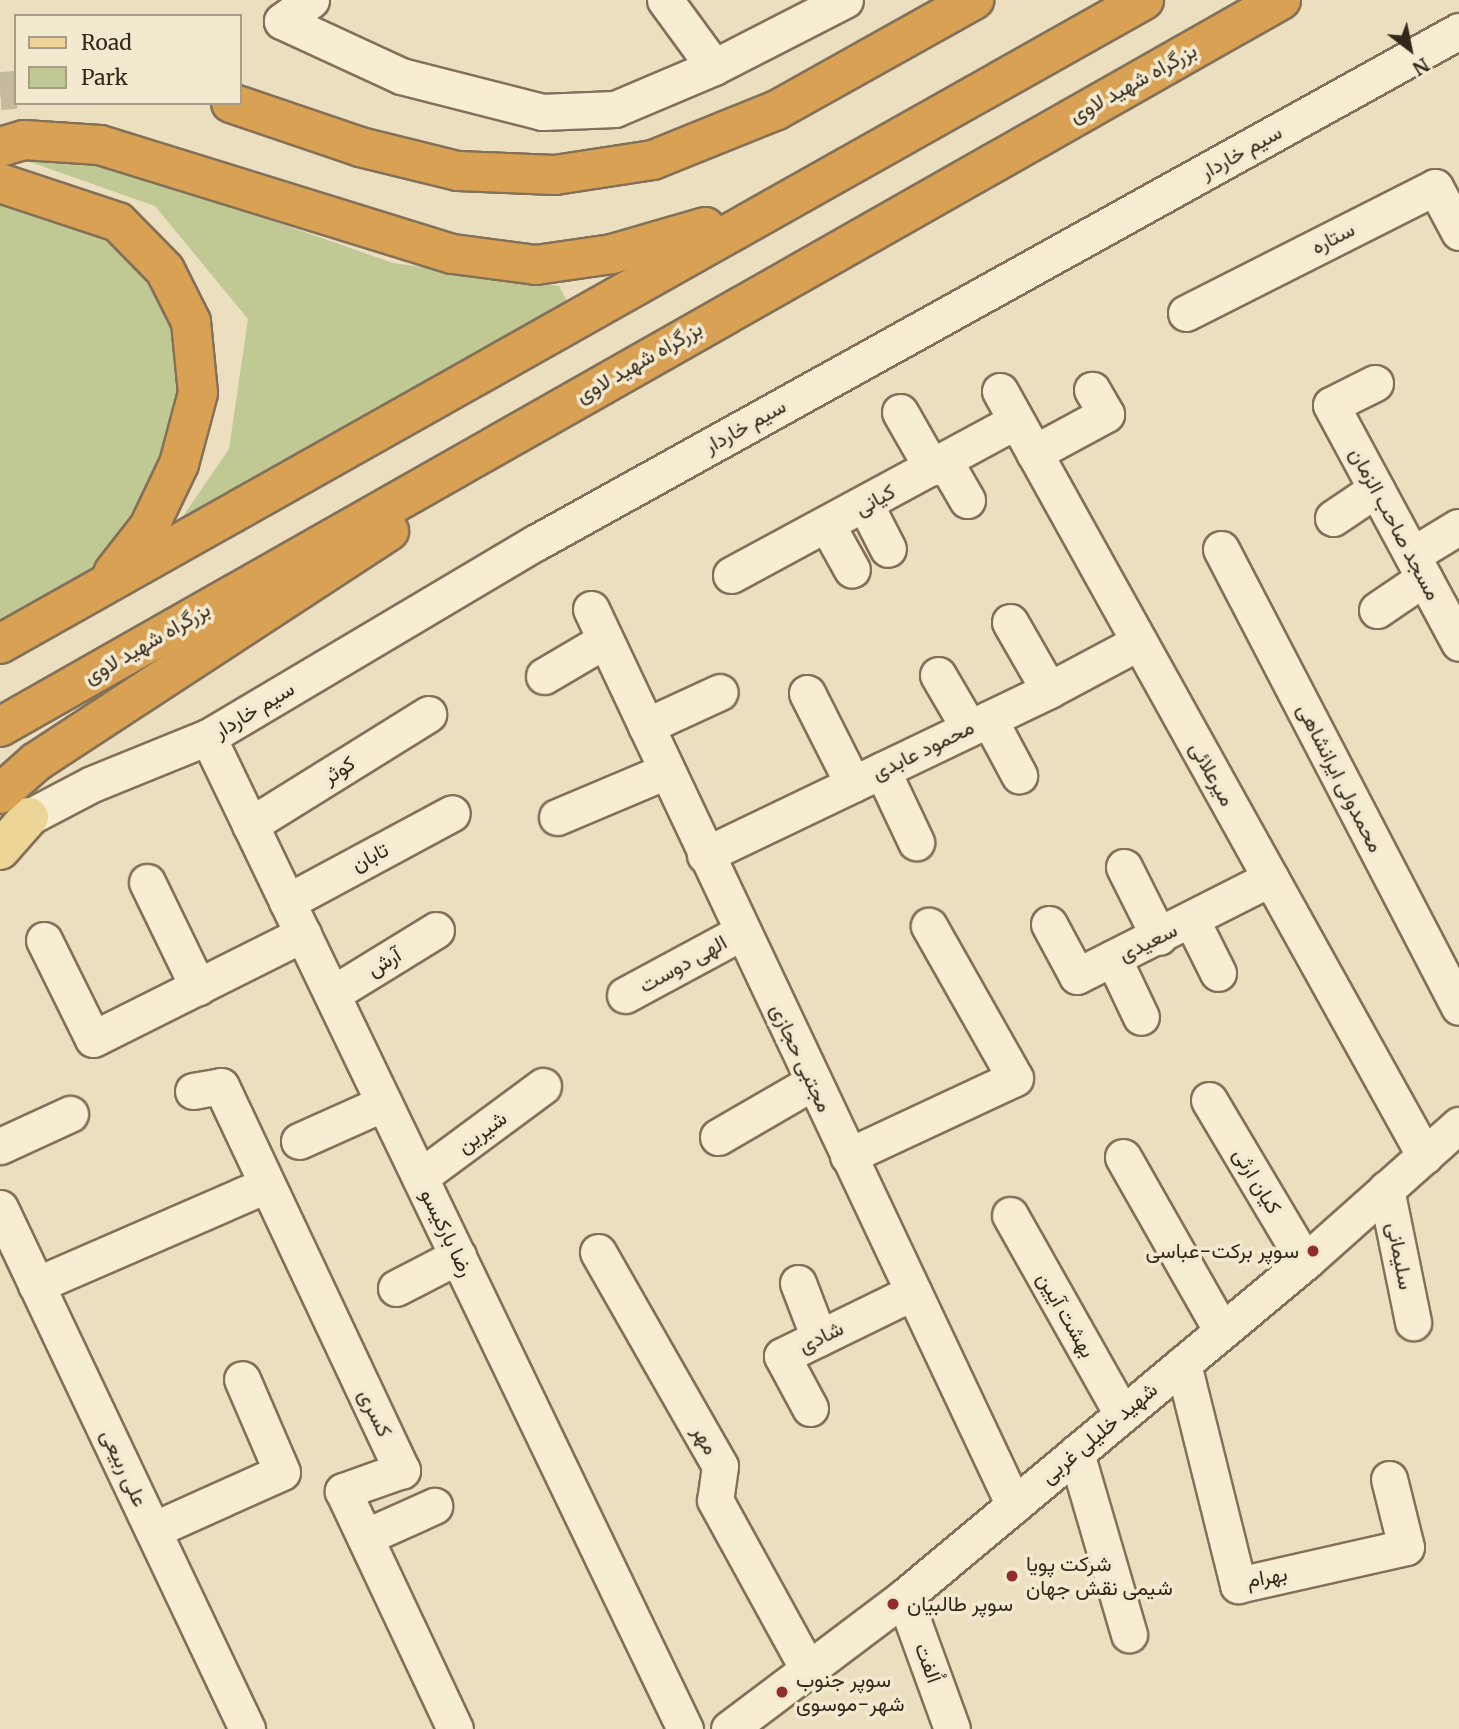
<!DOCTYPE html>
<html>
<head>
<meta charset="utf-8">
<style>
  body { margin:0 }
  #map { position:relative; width:1459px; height:1729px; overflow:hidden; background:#ebdfbf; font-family:Merriweather,Vazirmatn,serif }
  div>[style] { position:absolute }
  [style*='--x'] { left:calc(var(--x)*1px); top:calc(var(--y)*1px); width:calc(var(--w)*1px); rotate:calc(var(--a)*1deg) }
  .green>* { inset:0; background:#c0c894 }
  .highway-tunnel>* { height:38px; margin-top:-19px; transform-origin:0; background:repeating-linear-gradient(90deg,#c6ba9e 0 38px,transparent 0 57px) }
  .roads { filter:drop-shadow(2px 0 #837058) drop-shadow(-2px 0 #837058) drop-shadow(0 2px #837058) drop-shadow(0 -2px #837058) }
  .minor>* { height:35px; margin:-17.5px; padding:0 17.5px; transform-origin:17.5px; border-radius:17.5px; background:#f7edd2 }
  .major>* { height:38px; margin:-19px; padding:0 19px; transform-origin:19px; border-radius:19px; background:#edd598 }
  .highway>* { height:38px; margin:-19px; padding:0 19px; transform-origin:19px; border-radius:19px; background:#d8a153 }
  .dots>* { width:19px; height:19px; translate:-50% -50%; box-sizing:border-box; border:4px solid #f3e9ce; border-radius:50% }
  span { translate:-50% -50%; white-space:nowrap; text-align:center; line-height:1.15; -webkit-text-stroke:7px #f3e9ce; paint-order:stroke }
  .street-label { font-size:21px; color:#33281c }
  .poi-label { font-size:21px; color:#33281c }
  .right { translate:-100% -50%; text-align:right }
  .left { translate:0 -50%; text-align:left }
  .legend { position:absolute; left:14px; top:14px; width:228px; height:91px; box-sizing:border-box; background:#f3e9ce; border:2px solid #a69c87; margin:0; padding:9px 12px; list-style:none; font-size:21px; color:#33281c }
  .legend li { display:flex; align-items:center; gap:14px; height:35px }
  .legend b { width:35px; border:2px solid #a69c87 }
  .north { position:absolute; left:1375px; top:14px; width:70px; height:70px; -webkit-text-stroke:5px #f3e9ce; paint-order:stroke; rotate:148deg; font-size:19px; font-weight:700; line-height:28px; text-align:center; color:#33281c }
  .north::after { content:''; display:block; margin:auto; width:24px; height:32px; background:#33281c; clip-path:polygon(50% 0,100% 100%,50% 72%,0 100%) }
</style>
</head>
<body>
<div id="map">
  <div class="green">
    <i style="clip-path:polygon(97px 159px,393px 263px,559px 286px,568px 303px,175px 528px,229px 449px,248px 319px,155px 206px,30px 162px)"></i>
    <i style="clip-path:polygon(0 205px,95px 222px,157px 275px,182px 342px,172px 454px,103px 564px,0 622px)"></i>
  </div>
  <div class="highway-tunnel">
    <i style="--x:0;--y:91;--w:16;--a:-4"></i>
  </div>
  <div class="roads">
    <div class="minor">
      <i style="--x:311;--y:0;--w:36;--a:144"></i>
      <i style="--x:282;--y:21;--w:131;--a:24.8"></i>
      <i style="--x:401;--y:76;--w:146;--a:14.3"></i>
      <i style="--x:542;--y:112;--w:73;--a:-2.4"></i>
      <i style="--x:615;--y:109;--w:108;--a:-23"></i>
      <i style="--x:714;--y:67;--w:147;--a:-27.1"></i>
      <i style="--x:665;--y:0;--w:83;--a:53.8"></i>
      <i style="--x:1186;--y:313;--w:279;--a:-26.8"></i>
      <i style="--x:1435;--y:187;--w:51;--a:61.9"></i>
      <i style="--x:1375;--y:383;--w:49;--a:153.4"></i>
      <i style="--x:1331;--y:405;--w:270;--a:61.7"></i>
      <i style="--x:1000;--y:391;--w:875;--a:60.95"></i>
      <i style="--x:900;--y:412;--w:64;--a:60.3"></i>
      <i style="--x:1034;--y:453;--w:82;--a:-28.4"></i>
      <i style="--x:1106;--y:414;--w:28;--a:-120"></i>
      <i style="--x:945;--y:462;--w:44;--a:59.9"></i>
      <i style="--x:866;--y:506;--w:48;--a:62.9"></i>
      <i style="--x:1333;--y:518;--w:52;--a:-34"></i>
      <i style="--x:827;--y:525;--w:51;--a:60.9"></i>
      <i style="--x:1221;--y:549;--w:516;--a:62.54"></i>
      <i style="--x:1412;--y:555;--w:54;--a:-31.3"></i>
      <i style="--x:731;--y:575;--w:324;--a:-28.4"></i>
      <i style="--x:591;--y:609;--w:991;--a:64.73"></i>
      <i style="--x:1377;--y:610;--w:57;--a:-34.2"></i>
      <i style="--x:1010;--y:622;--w:78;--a:60.2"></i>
      <i style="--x:938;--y:675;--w:61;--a:59.7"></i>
      <i style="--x:544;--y:676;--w:71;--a:-30.5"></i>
      <i style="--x:807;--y:693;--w:102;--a:63.2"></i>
      <i style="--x:989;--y:719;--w:64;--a:61.8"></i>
      <i style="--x:646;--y:726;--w:81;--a:-24.7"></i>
      <i style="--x:208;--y:737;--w:1101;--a:64.32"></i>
      <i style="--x:882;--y:770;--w:80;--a:64.7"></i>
      <i style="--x:29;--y:817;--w:71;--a:-27.6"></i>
      <i style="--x:92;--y:784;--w:125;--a:-22.1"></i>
      <i style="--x:208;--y:737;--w:382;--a:-30.7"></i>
      <i style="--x:537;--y:542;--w:1054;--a:-29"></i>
      <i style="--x:557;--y:817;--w:118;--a:-22.9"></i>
      <i style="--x:250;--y:825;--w:210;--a:-31.9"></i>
      <i style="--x:705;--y:855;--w:382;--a:-25.6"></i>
      <i style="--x:1049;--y:690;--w:102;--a:-28.1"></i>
      <i style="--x:1124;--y:867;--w:78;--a:63.4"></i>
      <i style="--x:147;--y:882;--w:117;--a:64.1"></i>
      <i style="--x:287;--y:902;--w:187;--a:-28.3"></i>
      <i style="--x:1192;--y:921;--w:58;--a:63.4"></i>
      <i style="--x:1049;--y:924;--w:59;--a:61.7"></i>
      <i style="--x:1077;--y:976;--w:217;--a:-26.8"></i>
      <i style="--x:44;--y:940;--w:110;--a:63.7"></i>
      <i style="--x:93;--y:1039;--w:235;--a:-26.6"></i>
      <i style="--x:1113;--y:958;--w:65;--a:64.6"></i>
      <i style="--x:332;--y:994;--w:122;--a:-31.6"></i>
      <i style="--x:625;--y:995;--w:133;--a:-28.3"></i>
      <i style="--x:193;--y:1091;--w:28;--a:-10"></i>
      <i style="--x:221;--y:1086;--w:425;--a:64.8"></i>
      <i style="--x:402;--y:1470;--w:63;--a:160.4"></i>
      <i style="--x:343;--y:1491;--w:263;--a:64.8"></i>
      <i style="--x:1209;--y:1100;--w:188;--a:59.3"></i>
      <i style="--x:718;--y:1137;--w:110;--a:-30.1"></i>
      <i style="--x:299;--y:1141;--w:93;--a:-24.1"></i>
      <i style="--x:0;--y:1146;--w:77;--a:-24.6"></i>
      <i style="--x:848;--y:1156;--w:184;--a:-25"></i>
      <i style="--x:1015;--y:1078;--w:175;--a:-119.5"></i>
      <i style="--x:1123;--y:1157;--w:200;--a:60.4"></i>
      <i style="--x:420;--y:1177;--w:153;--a:-36.5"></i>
      <i style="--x:1386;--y:1189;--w:136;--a:78.5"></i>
      <i style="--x:0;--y:1208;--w:577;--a:64.63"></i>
      <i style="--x:1010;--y:1215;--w:228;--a:60.6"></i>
      <i style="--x:598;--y:1252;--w:246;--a:60.3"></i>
      <i style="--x:720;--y:1466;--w:34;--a:98"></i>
      <i style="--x:715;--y:1500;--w:193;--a:61.2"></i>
      <i style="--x:798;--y:1283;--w:59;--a:69.1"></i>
      <i style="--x:36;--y:1285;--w:249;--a:-23.5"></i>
      <i style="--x:396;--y:1288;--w:70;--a:-27.3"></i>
      <i style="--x:1183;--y:1364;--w:228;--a:76"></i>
      <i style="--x:1238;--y:1585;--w:172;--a:-12.7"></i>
      <i style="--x:1406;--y:1547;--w:70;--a:-104"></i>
      <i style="--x:810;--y:1408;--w:59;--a:-118.3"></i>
      <i style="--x:782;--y:1356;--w:146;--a:-26"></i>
      <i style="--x:1076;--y:1453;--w:189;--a:73.7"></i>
      <i style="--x:153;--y:1530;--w:141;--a:-24.2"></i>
      <i style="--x:282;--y:1472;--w:101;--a:-113.3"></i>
      <i style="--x:365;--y:1537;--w:76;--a:-24.2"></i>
      <i style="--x:904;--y:1597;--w:140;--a:70"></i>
      <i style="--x:729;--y:1729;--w:219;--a:-37"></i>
      <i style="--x:904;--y:1597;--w:523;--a:-39.88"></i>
      <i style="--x:1305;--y:1262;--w:206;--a:-41.7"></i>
    </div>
    <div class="major">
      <i style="--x:0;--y:850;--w:44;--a:-48.7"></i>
    </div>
    <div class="highway">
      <i style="--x:231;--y:103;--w:136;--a:18.8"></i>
      <i style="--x:360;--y:147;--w:101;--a:13.8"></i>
      <i style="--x:458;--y:171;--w:97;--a:2.4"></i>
      <i style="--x:555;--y:175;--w:99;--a:-8.7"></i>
      <i style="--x:653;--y:160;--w:134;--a:-22"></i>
      <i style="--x:777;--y:110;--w:226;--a:-29.2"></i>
      <i style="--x:0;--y:147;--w:25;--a:-16"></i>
      <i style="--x:24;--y:140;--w:76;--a:3.8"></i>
      <i style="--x:100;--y:145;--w:369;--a:17.2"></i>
      <i style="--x:453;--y:254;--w:84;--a:7.5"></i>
      <i style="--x:536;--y:265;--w:77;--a:-8.2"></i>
      <i style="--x:612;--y:254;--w:97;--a:-16.2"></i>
      <i style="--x:0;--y:183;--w:124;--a:18.3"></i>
      <i style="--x:118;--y:222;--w:67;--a:45.6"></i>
      <i style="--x:165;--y:270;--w:58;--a:63.4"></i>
      <i style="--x:191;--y:322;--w:71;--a:84.4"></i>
      <i style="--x:198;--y:393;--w:73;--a:105"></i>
      <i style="--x:179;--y:464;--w:70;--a:115.5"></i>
      <i style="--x:149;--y:527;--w:58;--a:128"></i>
      <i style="--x:0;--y:644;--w:1313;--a:-29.38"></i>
      <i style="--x:0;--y:727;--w:1473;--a:-29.58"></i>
      <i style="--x:0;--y:794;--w:48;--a:-41.6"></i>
      <i style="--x:36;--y:762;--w:422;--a:-33.2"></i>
    </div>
  </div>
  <div class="dots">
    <i style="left:1313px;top:1251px;background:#8f2e2c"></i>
    <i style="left:1012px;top:1576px;background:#8f2e2c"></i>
    <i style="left:893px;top:1604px;background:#8f2e2c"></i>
    <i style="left:782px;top:1692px;background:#8f2e2c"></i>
  </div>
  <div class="street-label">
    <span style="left:1133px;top:83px;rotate:-29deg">بزرگراه شهید لاوی</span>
    <span style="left:1241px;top:152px;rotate:-29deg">سیم خاردار</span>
    <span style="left:1333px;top:238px;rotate:-27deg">ستاره</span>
    <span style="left:639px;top:362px;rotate:-30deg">بزرگراه شهید لاوی</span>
    <span style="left:745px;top:426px;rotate:-29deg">سیم خاردار</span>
    <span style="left:875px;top:500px;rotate:-29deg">کیانی</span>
    <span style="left:1395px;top:524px;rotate:62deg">مسجد صاحب الزمان</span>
    <span style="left:147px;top:643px;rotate:-30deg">بزرگراه شهید لاوی</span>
    <span style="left:254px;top:710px;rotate:-31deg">سیم خاردار</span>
    <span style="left:923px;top:750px;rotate:-26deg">محمود عابدی</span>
    <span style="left:339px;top:770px;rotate:-32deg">کوثر</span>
    <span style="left:1212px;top:774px;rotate:61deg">میرعلائی</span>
    <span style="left:1340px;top:778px;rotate:63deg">محمدولی ایرانشاهی</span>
    <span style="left:370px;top:857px;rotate:-28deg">تابان</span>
    <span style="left:1148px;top:942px;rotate:-26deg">سعیدی</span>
    <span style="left:384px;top:962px;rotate:-31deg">آرش</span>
    <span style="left:683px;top:964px;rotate:-29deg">الهی دوست</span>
    <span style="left:801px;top:1058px;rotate:65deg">مجتبی حجازی</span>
    <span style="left:482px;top:1132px;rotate:-36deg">شیرین</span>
    <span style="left:1257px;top:1181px;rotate:59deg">کیان ارثی</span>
    <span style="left:447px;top:1233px;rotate:64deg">رضا بارکیسو</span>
    <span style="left:1400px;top:1256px;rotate:79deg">سلیمانی</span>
    <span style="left:1066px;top:1315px;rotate:60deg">بهشت آیین</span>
    <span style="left:821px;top:1337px;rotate:-26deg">شادی</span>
    <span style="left:375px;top:1413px;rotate:64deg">کسری</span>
    <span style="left:1099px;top:1433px;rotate:-40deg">شهید خلیلی غربی</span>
    <span style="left:705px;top:1440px;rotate:60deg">مهر</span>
    <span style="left:124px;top:1468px;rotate:65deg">علی ربیعی</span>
    <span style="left:1267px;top:1577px;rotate:-10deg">بهرام</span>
    <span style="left:928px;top:1663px;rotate:70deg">اُلفت</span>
  </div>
  <div class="poi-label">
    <span class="right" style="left:1299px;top:1251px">سوپر برکت-عباسی</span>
    <span class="left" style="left:1026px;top:1576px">شرکت پویا<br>شیمی نقش جهان</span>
    <span class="left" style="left:907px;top:1604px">سوپر طالبیان</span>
    <span class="left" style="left:796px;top:1692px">سوپر جنوب<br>شهر-موسوی</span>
  </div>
  <ul class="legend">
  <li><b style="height:9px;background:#edd598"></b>Road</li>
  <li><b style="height:19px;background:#c0c894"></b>Park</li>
  </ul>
  <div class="north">N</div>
</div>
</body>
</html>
